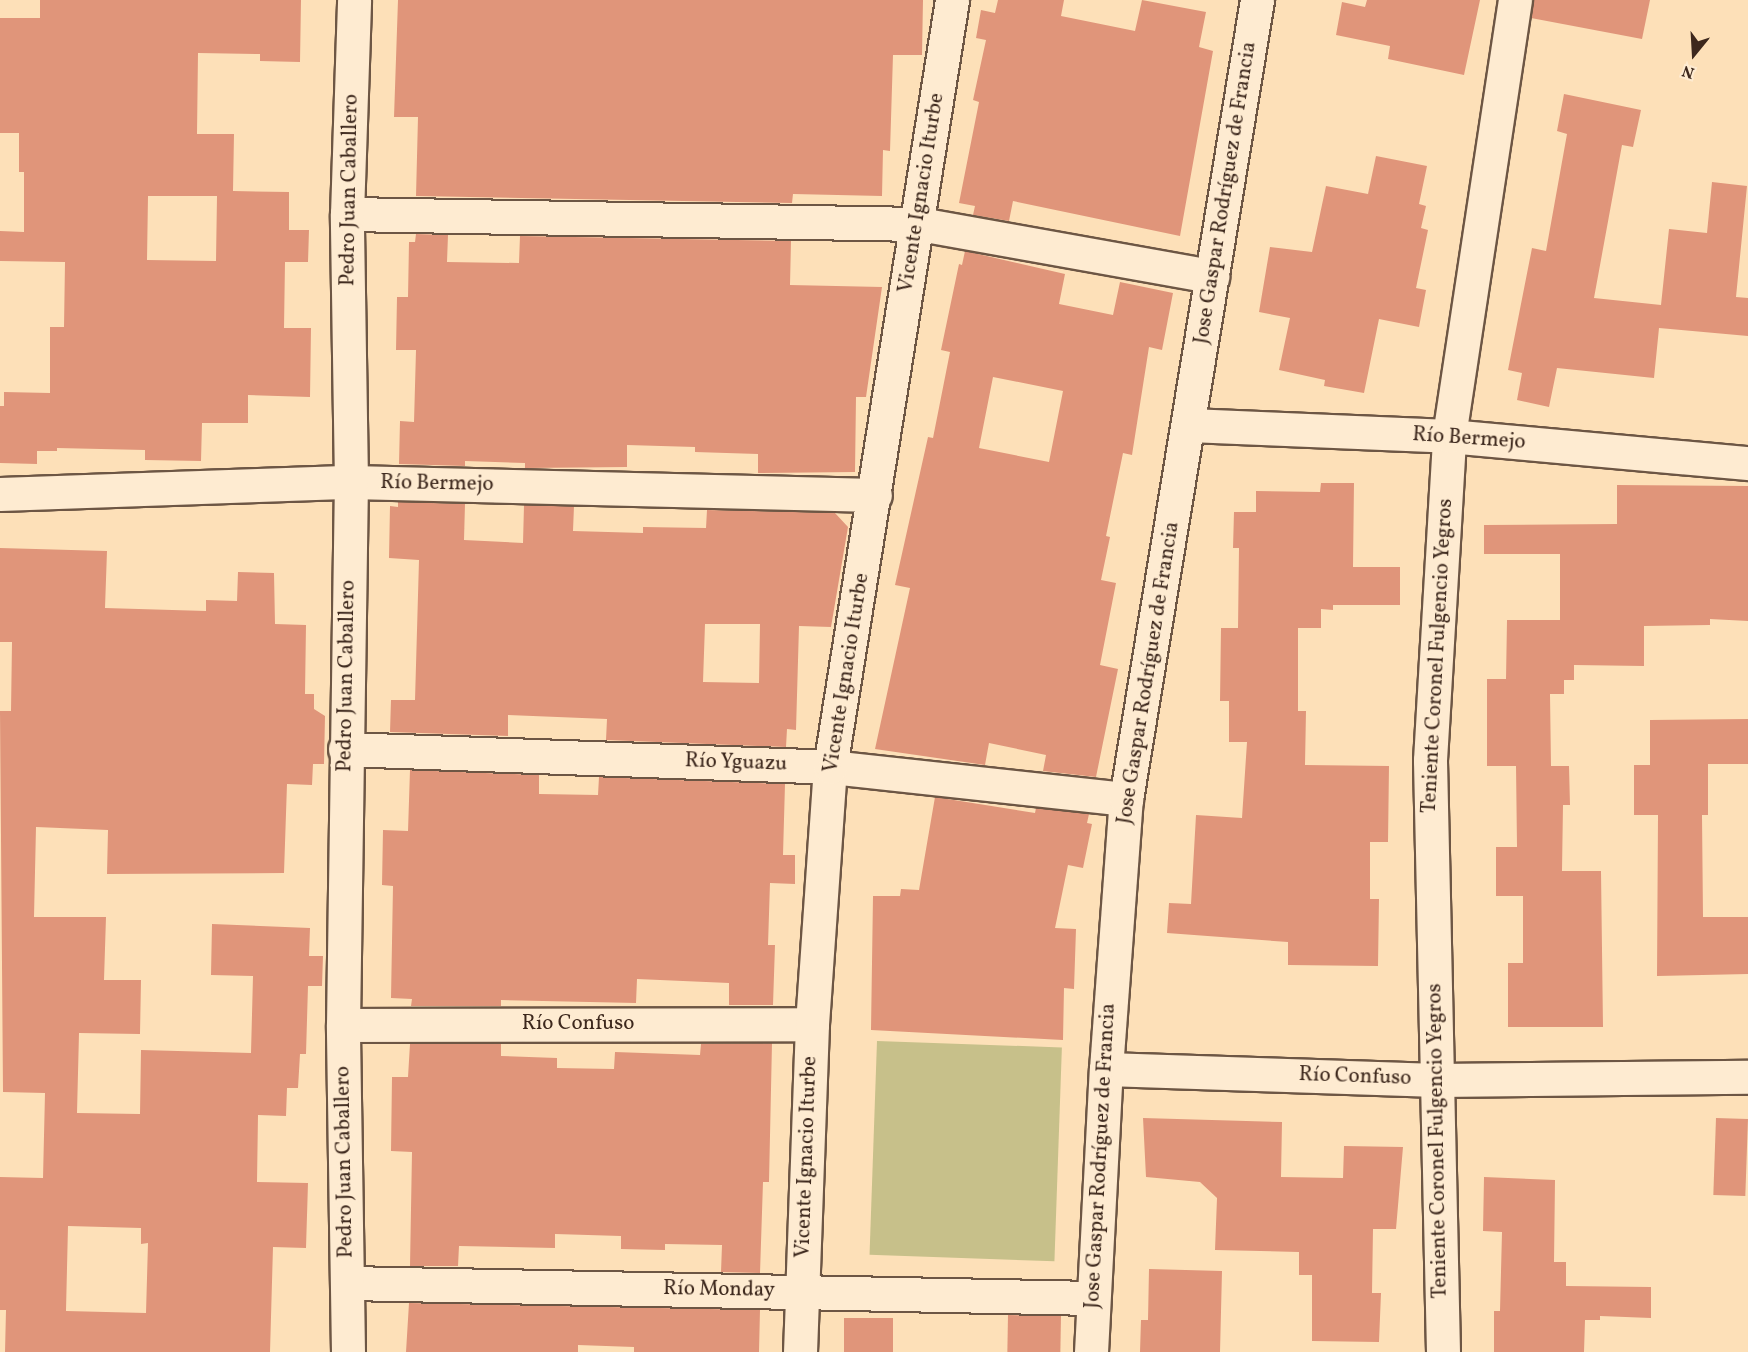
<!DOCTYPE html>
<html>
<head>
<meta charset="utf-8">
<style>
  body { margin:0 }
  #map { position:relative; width:1748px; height:1352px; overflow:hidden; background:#fde0b8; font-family:Vollkorn,serif }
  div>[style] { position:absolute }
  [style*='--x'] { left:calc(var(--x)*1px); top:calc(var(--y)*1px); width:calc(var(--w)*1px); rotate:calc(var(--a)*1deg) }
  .green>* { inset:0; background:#c7c08a; transform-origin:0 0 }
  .building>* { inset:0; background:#e0957a; transform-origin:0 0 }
  .roads { filter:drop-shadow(2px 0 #6d5644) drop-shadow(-2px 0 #6d5644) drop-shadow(0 2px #6d5644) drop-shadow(0 -2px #6d5644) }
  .minor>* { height:33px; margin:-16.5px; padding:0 16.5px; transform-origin:16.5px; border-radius:16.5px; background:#feebd1 }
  span { translate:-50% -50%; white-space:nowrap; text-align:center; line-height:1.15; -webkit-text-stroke:6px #feebd1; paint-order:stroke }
  .street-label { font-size:21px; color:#3d281d }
  .north { position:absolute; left:1664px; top:24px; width:60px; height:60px; -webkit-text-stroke:4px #feebd1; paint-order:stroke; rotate:198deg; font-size:16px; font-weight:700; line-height:24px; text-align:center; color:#3d281d }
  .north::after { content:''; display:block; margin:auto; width:21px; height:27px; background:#3d281d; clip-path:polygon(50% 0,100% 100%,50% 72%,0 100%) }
</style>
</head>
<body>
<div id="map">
  <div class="green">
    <i style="left:877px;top:1041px;width:185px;height:214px;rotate:2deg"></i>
  </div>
  <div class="building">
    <i style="clip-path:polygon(evenodd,40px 0,301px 0,300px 62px,260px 61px,260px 54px,198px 53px,197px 134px,234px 134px,233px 191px,289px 192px,289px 230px,309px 230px,308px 262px,285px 262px,284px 328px,311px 328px,310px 397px,248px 395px,248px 423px,202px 423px,201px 461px,145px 460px,145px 450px,57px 448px,57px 451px,37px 451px,37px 464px,0 463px,0 406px,4px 406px,4px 392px,50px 393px,50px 327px,64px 327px,65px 262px,0 261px,0 231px,24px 232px,24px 172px,19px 172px,19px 133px,0 133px,0 18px,40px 18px,40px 0,148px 196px,217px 196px,216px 261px,147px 260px,148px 196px)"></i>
    <i style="clip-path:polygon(398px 0,923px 0,922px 55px,893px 55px,890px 151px,883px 150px,882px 196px,793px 194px,792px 203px,416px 196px,418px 117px,394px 117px)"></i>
    <i style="clip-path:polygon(998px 0,1064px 0,1061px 16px,1135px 31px,1142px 0,1206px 12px,1199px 47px,1213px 51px,1180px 236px,1013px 201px,1009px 221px,973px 215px,975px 206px,959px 203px,979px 102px,973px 100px,986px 40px,976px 38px,981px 10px,995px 13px)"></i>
    <i style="clip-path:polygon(1367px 0,1480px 0,1464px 75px,1388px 59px,1390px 46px,1336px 35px,1342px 2px,1365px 7px)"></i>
    <i style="clip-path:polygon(1533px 0,1650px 0,1642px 39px,1531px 18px)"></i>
    <i style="clip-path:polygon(1564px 94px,1641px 110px,1633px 147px,1622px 145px,1594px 298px,1661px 305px,1669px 229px,1707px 233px,1712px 182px,1747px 186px,1736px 297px,1748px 298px,1748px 336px,1659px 328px,1654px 378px,1557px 368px,1549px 407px,1517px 400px,1522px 373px,1508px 370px,1532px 248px,1546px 251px,1567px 134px,1557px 131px)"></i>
    <i style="clip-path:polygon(1376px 156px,1427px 166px,1419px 204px,1426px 206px,1421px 228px,1428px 230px,1416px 288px,1426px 290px,1419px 327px,1379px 319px,1364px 393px,1324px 386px,1325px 380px,1279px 370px,1290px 318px,1259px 312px,1270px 247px,1312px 252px,1326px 186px,1368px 194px)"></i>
    <i style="clip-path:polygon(416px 234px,448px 235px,447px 262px,519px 263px,520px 236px,791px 241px,790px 285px,882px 287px,866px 397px,856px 397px,855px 472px,758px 473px,758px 454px,695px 452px,695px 447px,627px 445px,627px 467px,525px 468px,525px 463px,465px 461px,465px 466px,399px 464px,400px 421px,414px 422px,416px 350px,396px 350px,397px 297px,408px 297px,409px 242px,415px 242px)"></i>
    <i style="clip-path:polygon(evenodd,965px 251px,1065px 274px,1059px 304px,1113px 315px,1120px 282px,1173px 293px,1162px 350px,1149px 347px,1132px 455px,1123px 453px,1106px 536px,1110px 537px,1101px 580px,1116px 583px,1100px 665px,1118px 669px,1096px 777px,1043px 771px,1046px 755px,989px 743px,985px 765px,875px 749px,910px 588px,895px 585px,928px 437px,933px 438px,950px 352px,941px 350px,959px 264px,962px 265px,965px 251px,993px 377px,1063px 391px,1049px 462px,979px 448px,993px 377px)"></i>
    <i style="clip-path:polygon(1321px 483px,1354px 483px,1353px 567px,1400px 567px,1400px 605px,1333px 605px,1333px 610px,1321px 609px,1321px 628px,1298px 628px,1298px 711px,1306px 711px,1305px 765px,1389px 766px,1388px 842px,1370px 842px,1370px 899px,1379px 899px,1378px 966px,1288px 965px,1288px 942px,1167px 933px,1169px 903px,1191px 904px,1196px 815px,1242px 818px,1247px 742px,1229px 742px,1229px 701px,1220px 701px,1221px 628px,1238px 628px,1239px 548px,1233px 548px,1234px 512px,1256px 512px,1256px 491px,1320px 492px)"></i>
    <i style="clip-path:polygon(1617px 485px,1748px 486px,1748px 621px,1710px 619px,1710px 625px,1644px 626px,1644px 666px,1574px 665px,1574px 680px,1564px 680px,1564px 694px,1550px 694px,1551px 766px,1569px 766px,1570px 805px,1563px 805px,1562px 871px,1601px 871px,1603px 1027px,1508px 1027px,1508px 963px,1523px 963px,1523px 896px,1496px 896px,1496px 847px,1517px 847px,1516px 766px,1487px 766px,1487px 679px,1506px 679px,1507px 620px,1560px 620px,1560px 554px,1484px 554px,1484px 525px,1617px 524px)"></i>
    <i style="clip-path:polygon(evenodd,398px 502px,465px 504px,464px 540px,523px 543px,524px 505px,574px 506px,573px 531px,643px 533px,643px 527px,706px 528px,707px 510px,835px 513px,848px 527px,831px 627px,799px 626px,796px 730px,787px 729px,786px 747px,606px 740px,607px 719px,508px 715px,508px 736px,390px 732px,391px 700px,415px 700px,419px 560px,389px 558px,390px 506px,398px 507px,398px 502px,705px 624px,760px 624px,759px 683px,703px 682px,705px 624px)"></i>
    <i style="clip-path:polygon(evenodd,0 548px,107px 551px,105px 608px,206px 611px,206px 600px,237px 601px,238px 572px,274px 573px,275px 624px,306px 625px,305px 694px,314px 694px,314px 709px,325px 716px,324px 764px,313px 764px,312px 785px,287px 784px,284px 873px,107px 874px,108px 830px,36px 827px,34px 917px,106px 917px,104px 980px,141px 980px,140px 1034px,79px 1033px,77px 1113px,140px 1114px,141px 1050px,251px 1053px,253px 976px,211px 975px,212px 924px,310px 928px,309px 956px,323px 956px,322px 986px,308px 986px,306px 1054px,300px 1054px,298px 1088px,287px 1088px,286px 1116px,258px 1115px,257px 1182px,308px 1183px,306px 1248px,273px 1247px,270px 1352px,5px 1352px,6px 1310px,0 1310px,0 1177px,43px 1178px,45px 1093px,3px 1092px,0 711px,11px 711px,12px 642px,0 642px,0 548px,68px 1226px,141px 1228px,141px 1244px,148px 1243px,146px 1313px,66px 1311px,68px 1226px)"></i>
    <i style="clip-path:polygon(1748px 719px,1748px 764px,1708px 764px,1708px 815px,1702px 815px,1703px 917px,1748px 917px,1748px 974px,1657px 976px,1658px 815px,1634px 815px,1634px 765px,1650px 765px,1650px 720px)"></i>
    <i style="clip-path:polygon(410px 770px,539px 775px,539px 794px,598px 795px,599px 777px,785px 784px,783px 855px,795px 855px,795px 884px,770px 883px,768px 945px,775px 945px,773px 1005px,729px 1005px,729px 983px,637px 979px,636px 1003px,501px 1000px,501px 1006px,411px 1006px,412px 999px,391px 998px,393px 886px,382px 885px,383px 830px,408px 831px)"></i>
    <i style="clip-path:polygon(935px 797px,1035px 813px,1036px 808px,1089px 814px,1087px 823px,1092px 824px,1083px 868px,1068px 865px,1055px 928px,1076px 929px,1074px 989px,1064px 988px,1063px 1040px,871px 1030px,873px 896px,900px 896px,901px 889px,919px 890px)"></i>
    <i style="clip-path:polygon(501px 1043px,501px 1056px,557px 1058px,557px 1068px,614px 1069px,615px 1052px,700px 1055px,701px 1044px,772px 1043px,769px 1182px,763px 1182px,760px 1273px,721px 1272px,722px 1245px,665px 1244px,665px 1250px,621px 1249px,621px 1236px,555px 1234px,555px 1248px,459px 1246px,458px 1266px,410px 1266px,412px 1152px,391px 1151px,392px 1077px,408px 1077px,410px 1044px)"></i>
    <i style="clip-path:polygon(1143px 1118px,1282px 1122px,1281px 1177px,1343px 1178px,1344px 1146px,1403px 1147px,1396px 1229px,1373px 1229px,1372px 1293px,1381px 1293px,1379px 1342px,1312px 1341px,1312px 1275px,1299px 1275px,1299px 1252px,1215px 1250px,1217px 1198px,1200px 1182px,1146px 1177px)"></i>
    <i style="left:1716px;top:1118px;width:32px;height:77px;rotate:2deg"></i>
    <i style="clip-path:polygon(1484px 1177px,1555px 1180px,1554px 1262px,1566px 1262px,1566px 1286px,1651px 1287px,1651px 1318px,1600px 1316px,1600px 1320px,1585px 1320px,1584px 1352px,1494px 1352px,1494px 1311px,1500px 1311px,1502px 1232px,1483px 1231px)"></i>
    <i style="clip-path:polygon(1149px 1269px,1222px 1271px,1220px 1352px,1140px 1352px,1141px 1320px,1148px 1320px)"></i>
    <i style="clip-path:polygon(409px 1303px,760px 1310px,759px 1352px,634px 1352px,634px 1347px,578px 1345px,578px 1352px,406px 1352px)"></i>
    <i style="left:1008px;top:1315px;width:53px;height:37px;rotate:1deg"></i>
    <i style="left:893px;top:1318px;width:34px;height:49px;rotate:90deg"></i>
  </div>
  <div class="roads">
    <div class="minor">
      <i style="--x:347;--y:214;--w:572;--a:1"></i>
      <i style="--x:919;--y:224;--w:298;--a:10.1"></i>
      <i style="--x:1189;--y:425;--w:260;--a:2.4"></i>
      <i style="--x:1449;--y:436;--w:300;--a:5.2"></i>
      <i style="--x:0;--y:494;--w:351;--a:-2"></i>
      <i style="--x:351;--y:482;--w:524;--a:1.42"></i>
      <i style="--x:345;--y:749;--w:485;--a:2.1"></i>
      <i style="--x:830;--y:767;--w:298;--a:6.2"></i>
      <i style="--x:343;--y:1025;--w:469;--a:-0.1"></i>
      <i style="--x:1106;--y:1069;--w:331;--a:1.9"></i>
      <i style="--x:1437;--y:1080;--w:311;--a:-0.6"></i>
      <i style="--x:347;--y:1283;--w:745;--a:1.15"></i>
      <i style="--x:348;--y:1352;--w:327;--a:-90.9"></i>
      <i style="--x:343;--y:1025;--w:543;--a:-89.16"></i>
      <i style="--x:351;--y:482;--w:268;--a:-90.9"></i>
      <i style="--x:347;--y:214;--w:214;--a:-88.1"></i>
      <i style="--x:800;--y:1352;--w:328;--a:-87.9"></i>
      <i style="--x:812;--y:1024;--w:258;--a:-86"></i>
      <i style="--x:830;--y:767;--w:777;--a:-80.96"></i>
      <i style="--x:1091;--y:1352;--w:283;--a:-87"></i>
      <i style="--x:1106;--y:1069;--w:271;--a:-85.8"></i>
      <i style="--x:1126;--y:799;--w:810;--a:-80.69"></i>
      <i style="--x:1443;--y:1352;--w:592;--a:-91.26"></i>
      <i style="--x:1430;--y:760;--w:325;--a:-86.6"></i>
      <i style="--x:1449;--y:436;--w:441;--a:-81.4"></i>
    </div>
  </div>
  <div class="street-label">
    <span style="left:350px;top:190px;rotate:-89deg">Pedro Juan Caballero</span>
    <span style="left:922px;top:193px;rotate:-81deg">Vicente Ignacio Iturbe</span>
    <span style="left:1226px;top:193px;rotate:-81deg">Jose Gaspar Rodríguez de Francia</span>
    <span style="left:1469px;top:439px;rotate:4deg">Río Bermejo</span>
    <span style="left:437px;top:484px;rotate:1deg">Río Bermejo</span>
    <span style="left:1438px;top:656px;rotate:-87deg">Teniente Coronel Fulgencio Yegros</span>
    <span style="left:847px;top:673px;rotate:-81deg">Vicente Ignacio Iturbe</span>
    <span style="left:1149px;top:673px;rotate:-81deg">Jose Gaspar Rodríguez de Francia</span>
    <span style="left:347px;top:676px;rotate:-89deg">Pedro Juan Caballero</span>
    <span style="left:736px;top:763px;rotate:2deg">Río Yguazu</span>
    <span style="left:578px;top:1024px">Río Confuso</span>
    <span style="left:1355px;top:1077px;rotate:2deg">Río Confuso</span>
    <span style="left:1438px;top:1141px;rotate:-91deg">Teniente Coronel Fulgencio Yegros</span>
    <span style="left:1101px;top:1156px;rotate:-87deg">Jose Gaspar Rodríguez de Francia</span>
    <span style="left:807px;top:1157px;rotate:-88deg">Vicente Ignacio Iturbe</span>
    <span style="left:345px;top:1162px;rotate:-91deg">Pedro Juan Caballero</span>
    <span style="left:719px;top:1290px;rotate:1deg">Río Monday</span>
  </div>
  <div class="north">N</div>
</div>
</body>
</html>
